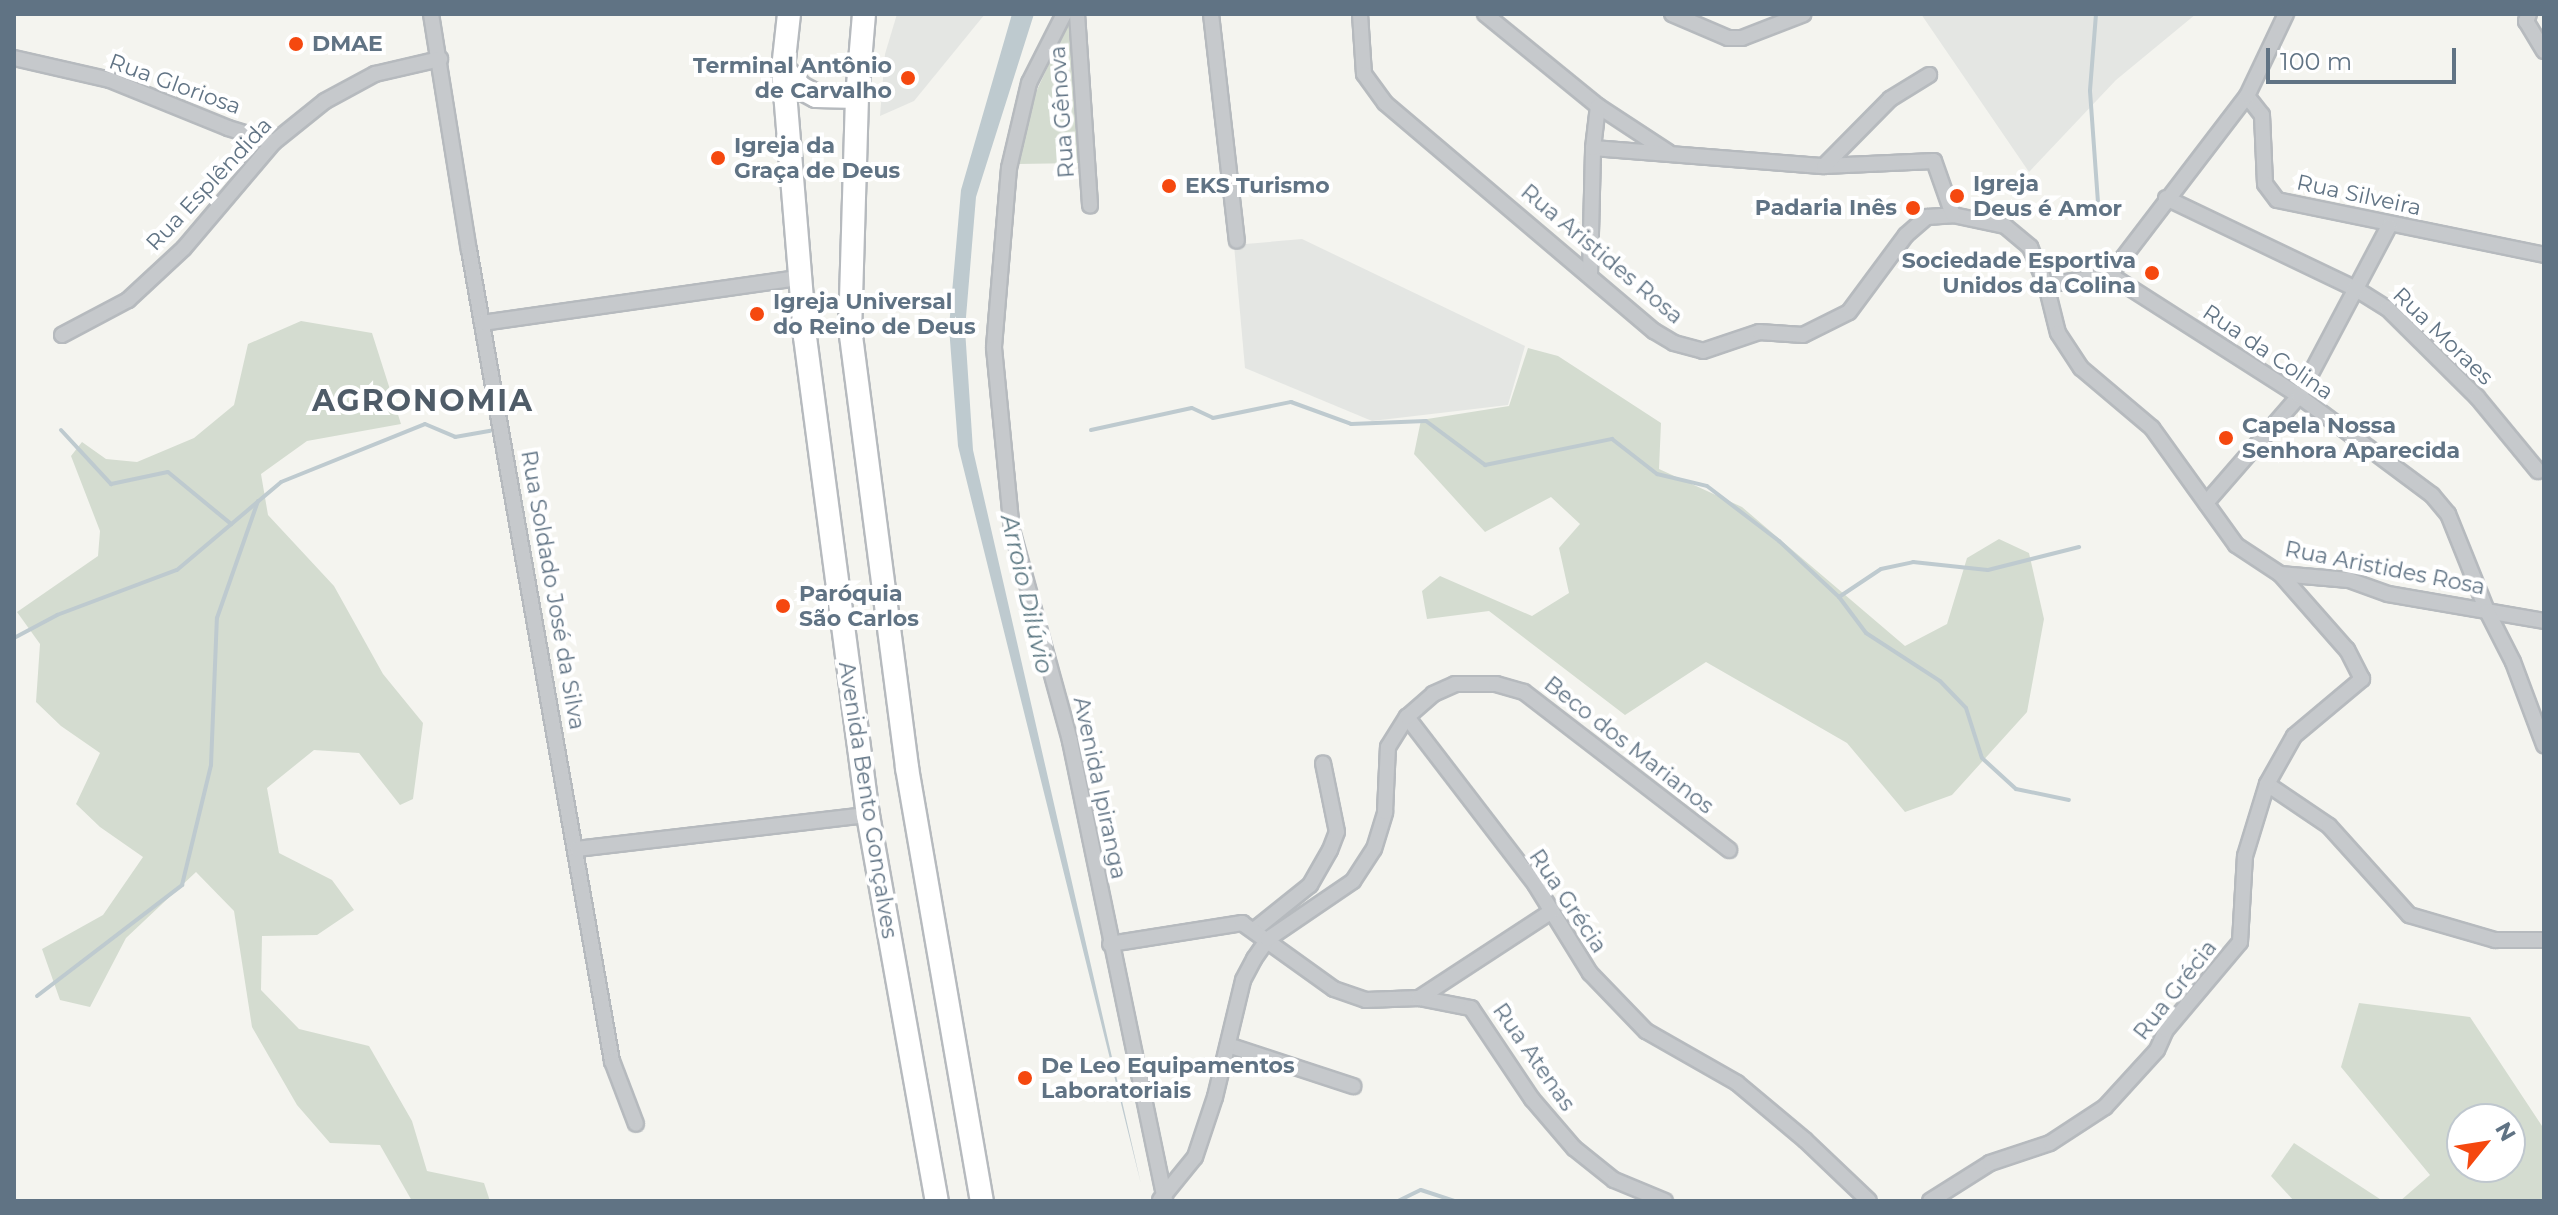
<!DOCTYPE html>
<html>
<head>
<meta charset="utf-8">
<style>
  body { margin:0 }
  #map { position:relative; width:2558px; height:1215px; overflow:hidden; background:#f4f4ef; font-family:Montserrat,sans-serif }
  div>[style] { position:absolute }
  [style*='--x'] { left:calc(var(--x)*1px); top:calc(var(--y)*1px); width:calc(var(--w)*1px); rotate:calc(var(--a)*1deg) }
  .built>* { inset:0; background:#e4e6e3 }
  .green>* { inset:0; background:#d4dcd0 }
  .water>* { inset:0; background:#becacf }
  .stream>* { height:4px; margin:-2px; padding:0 2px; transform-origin:2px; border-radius:2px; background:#becacf }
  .roads { filter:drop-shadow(2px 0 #b6babe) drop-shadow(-2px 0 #b6babe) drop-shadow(0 2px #b6babe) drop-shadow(0 -2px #b6babe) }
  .street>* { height:14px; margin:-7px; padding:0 7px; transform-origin:7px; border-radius:7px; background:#c6c9cc }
  .primary>* { height:22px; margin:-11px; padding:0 11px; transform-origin:11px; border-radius:11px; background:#fff }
  .dots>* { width:22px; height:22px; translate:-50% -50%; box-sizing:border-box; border:4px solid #fff; border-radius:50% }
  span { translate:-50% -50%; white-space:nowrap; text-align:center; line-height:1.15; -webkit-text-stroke:8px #fff; paint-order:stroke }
  .poi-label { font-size:22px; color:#607384; font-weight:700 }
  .left { translate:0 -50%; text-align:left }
  .right { translate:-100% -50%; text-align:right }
  .street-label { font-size:22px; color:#607384 }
  .water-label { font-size:24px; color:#5b7782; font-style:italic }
  .district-label { font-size:30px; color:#4f5c68; font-weight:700; letter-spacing:2px }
  .frame { position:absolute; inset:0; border:16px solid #607384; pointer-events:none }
  .north { position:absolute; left:2446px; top:1103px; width:80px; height:80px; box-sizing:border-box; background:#fff; border:2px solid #bfc7ce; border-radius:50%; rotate:60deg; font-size:22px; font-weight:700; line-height:32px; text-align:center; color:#607384 }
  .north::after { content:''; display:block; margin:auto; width:28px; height:36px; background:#f5480f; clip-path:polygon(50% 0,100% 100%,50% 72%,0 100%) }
  .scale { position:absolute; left:2266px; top:48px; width:190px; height:36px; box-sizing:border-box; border:4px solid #607384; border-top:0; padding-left:10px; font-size:24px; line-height:28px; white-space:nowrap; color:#607384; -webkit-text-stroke:6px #fff; paint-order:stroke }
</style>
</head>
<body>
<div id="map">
  <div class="built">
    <i style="clip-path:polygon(897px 14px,985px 14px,914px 101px,880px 116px,885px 54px)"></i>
    <i style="clip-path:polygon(1921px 14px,2196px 14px,2116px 80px,2029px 172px)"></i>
    <i style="clip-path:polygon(1302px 239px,1525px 346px,1508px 405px,1372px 421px,1245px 368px,1234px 245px)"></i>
  </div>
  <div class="green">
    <i style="clip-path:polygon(1071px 17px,1080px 163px,1018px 164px,1036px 92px)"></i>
    <i style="clip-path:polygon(301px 321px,372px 333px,401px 424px,307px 441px,261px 474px,268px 515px,334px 586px,383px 674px,423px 723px,413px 799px,400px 805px,359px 753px,314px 750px,267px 788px,279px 853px,332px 880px,354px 910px,317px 935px,262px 936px,261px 990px,299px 1029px,369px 1046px,412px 1121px,427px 1171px,484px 1183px,490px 1201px,412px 1201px,380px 1145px,330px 1143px,297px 1105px,252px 1027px,234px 911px,196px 872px,126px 938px,90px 1007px,60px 1000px,42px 949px,103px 915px,143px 857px,100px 827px,76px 804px,100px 753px,61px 726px,36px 702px,40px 644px,17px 612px,98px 556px,100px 531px,71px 456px,82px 442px,106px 459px,137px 462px,194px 438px,234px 405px,248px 344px)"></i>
    <i style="clip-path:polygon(1528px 348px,1558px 356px,1661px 423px,1659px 469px,1742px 507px,1905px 646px,1947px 624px,1967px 558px,1999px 539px,2029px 553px,2044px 619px,2027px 712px,1952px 795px,1905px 812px,1847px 743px,1706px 662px,1625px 715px,1489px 611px,1427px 619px,1422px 591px,1440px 576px,1532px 616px,1569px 593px,1559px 548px,1580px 524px,1551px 497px,1485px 532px,1414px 454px,1421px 420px,1509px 406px)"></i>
    <i style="clip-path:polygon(evenodd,2359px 1003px,2470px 1017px,2544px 1129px,2544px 1201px,2400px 1201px,2430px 1175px,2341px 1067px,2359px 1003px,2510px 1119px,2510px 1167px,2462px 1167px,2462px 1119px,2510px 1119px)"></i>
    <i style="clip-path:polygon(2294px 1143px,2383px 1201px,2294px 1201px,2271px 1176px)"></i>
  </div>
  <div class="water">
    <i style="clip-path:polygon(1012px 14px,1034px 14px,976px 197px,965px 329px,973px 450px,1141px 1184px,958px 446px,949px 327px,961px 190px)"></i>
  </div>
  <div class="stream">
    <i style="--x:2096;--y:14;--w:77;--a:94.5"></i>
    <i style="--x:2090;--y:91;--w:125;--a:85.9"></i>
    <i style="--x:61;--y:430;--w:74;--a:47.2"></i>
    <i style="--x:111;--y:484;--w:58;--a:-11.9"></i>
    <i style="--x:168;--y:472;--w:82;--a:39.5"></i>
    <i style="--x:1091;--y:430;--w:103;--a:-12.3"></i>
    <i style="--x:1192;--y:408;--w:23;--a:25"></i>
    <i style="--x:1213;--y:418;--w:80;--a:-11.6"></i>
    <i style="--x:1291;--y:402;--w:64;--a:20.1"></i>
    <i style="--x:1351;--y:424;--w:75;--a:-2.3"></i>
    <i style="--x:1426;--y:421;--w:74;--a:36.7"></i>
    <i style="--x:1485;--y:465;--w:130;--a:-11.6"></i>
    <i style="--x:1612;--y:439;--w:57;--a:37.9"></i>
    <i style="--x:1657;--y:474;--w:51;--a:13.5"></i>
    <i style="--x:1707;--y:486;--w:91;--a:37.4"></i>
    <i style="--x:1779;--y:541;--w:82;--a:43"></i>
    <i style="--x:1839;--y:597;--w:45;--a:53.1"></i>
    <i style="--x:1866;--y:633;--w:88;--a:33"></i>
    <i style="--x:1940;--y:681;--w:37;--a:46"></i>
    <i style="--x:1966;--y:708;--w:52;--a:72.3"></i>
    <i style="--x:1982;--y:758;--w:46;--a:42.4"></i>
    <i style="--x:2016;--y:789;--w:54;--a:11.7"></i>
    <i style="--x:1839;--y:597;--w:50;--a:-33.7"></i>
    <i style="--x:1881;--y:569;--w:33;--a:-12"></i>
    <i style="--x:1913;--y:562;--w:75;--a:6.1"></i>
    <i style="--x:1988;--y:570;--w:94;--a:-14.2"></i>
    <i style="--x:14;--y:638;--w:49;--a:-28.1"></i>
    <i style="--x:57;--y:615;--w:128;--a:-20.6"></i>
    <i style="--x:177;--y:570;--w:136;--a:-40.2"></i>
    <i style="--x:281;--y:482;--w:155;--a:-21.9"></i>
    <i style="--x:425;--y:424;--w:33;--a:23"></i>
    <i style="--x:455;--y:437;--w:36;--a:-10"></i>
    <i style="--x:37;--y:996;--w:183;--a:-37.4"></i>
    <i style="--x:182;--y:885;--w:123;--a:-76.4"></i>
    <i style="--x:211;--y:765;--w:147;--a:-87.7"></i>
    <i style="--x:217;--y:618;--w:124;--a:-70.7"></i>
    <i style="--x:1398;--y:1201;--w:25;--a:-26"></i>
    <i style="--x:1421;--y:1190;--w:35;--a:18"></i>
  </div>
  <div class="roads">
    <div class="street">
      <i style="--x:431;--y:14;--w:239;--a:80.9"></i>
      <i style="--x:469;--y:250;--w:824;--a:80"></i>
      <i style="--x:612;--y:1061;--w:67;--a:69.1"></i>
      <i style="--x:1064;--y:14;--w:77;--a:116.9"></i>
      <i style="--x:1029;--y:83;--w:87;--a:103.2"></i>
      <i style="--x:1009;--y:168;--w:181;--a:94.8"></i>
      <i style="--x:994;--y:348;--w:183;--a:84.4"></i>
      <i style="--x:1012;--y:530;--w:219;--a:74.6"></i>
      <i style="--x:1070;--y:741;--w:470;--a:78.3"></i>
      <i style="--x:1077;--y:14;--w:192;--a:86.1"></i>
      <i style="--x:1211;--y:14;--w:228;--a:83.5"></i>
      <i style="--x:1360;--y:14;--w:60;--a:86.2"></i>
      <i style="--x:1364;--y:74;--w:36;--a:54"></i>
      <i style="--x:1385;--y:103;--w:353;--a:40.3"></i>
      <i style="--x:1654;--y:331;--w:23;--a:31"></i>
      <i style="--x:1674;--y:343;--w:30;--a:15"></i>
      <i style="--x:1703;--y:351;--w:59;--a:-18.7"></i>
      <i style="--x:1759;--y:332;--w:44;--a:3.9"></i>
      <i style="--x:1803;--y:335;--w:51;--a:-26.6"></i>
      <i style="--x:1849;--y:312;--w:96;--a:-53.5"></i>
      <i style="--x:1906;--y:235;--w:28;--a:-41"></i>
      <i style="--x:1927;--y:217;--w:26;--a:-4"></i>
      <i style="--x:1953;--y:215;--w:53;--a:11.9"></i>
      <i style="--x:2005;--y:226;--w:33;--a:40"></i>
      <i style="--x:2030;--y:247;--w:41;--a:67.2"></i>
      <i style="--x:2046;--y:285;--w:49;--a:76"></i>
      <i style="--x:2058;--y:333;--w:42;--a:56.7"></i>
      <i style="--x:2081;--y:368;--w:93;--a:40.2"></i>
      <i style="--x:2152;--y:428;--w:144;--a:54.3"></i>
      <i style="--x:2236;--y:545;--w:53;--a:33.4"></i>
      <i style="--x:2280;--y:574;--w:69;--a:5"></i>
      <i style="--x:2349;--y:580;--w:41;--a:19.7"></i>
      <i style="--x:2388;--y:594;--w:158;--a:9.8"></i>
      <i style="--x:1485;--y:14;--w:146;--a:39.2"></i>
      <i style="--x:1598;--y:106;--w:84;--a:33.3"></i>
      <i style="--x:1672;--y:14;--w:61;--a:23.2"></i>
      <i style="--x:1728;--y:38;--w:14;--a:0"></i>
      <i style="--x:1742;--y:38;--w:66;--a:-21.2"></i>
      <i style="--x:2529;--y:14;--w:8;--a:113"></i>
      <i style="--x:2526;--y:21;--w:35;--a:59"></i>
      <i style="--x:14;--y:58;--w:98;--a:12.9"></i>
      <i style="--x:110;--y:80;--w:127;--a:22.1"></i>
      <i style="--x:228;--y:128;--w:48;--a:16.9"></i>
      <i style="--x:2247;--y:96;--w:24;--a:52"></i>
      <i style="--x:2262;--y:115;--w:69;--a:87.5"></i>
      <i style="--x:2265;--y:184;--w:20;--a:53"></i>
      <i style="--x:2277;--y:200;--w:273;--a:11.6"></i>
      <i style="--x:1593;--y:148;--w:232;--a:4.5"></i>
      <i style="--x:1824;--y:166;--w:110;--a:-2.6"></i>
      <i style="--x:1934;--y:161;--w:57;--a:70.6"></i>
      <i style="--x:1824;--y:166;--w:94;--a:-45.4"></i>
      <i style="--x:1890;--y:99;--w:46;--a:-31.6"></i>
      <i style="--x:2166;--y:198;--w:211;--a:25.6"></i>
      <i style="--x:2356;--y:289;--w:36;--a:32"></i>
      <i style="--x:2387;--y:308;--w:127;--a:44.7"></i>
      <i style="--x:2477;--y:397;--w:96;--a:50.5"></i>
      <i style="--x:1590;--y:274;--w:126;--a:-88.6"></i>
      <i style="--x:1593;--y:148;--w:42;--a:-83.2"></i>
      <i style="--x:2110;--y:275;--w:224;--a:32.6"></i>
      <i style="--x:2299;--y:396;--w:166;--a:36.7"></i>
      <i style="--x:2432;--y:495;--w:25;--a:50"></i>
      <i style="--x:2448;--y:514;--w:105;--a:68.1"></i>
      <i style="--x:2487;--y:611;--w:57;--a:63"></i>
      <i style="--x:2513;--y:662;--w:89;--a:69.5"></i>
      <i style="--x:2110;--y:275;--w:225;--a:-52.6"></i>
      <i style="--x:2247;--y:96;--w:91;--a:-64.6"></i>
      <i style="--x:2046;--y:285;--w:65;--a:-8.9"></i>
      <i style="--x:482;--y:323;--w:321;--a:-8.1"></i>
      <i style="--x:62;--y:335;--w:75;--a:-27.9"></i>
      <i style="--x:128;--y:300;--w:76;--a:-42.9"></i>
      <i style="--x:184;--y:248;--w:139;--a:-49.7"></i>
      <i style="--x:274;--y:142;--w:65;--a:-38.8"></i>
      <i style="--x:325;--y:101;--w:57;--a:-28.4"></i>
      <i style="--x:375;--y:74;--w:67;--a:-13"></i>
      <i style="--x:2206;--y:503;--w:142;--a:-49"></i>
      <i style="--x:2299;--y:396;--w:192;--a:-62.1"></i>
      <i style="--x:1407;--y:717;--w:210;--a:52.5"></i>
      <i style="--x:1535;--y:884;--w:105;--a:58.3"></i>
      <i style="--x:1590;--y:973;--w:81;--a:46"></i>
      <i style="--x:1646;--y:1031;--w:105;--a:29.7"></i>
      <i style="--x:1737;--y:1083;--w:89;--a:40"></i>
      <i style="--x:1805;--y:1140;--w:88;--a:43.6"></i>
      <i style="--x:2267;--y:784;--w:75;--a:34.1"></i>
      <i style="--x:2329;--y:826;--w:120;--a:48"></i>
      <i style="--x:2409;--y:915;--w:90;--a:16.2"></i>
      <i style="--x:2495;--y:940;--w:49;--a:0"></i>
      <i style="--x:577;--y:849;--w:293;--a:-6.7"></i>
      <i style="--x:1254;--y:930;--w:72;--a:-38.8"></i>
      <i style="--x:1310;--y:885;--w:40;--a:-60.3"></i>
      <i style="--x:1330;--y:850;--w:19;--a:-69"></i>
      <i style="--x:1337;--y:832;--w:70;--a:-101.5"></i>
      <i style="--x:1110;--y:944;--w:134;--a:-9"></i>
      <i style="--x:1242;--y:923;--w:113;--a:35.7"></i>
      <i style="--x:1334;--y:989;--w:34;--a:19"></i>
      <i style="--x:1366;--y:1000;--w:53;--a:-2.2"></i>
      <i style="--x:1419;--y:998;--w:53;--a:10.9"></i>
      <i style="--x:1471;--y:1008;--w:110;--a:56.2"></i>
      <i style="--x:1532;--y:1099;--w:65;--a:49.4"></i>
      <i style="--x:1574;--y:1148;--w:51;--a:38.7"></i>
      <i style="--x:1614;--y:1180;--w:55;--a:22.4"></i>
      <i style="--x:1419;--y:998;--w:159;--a:-33.2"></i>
      <i style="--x:1228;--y:1045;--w:132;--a:18.2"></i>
      <i style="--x:1160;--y:1200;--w:55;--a:-50.9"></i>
      <i style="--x:1195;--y:1157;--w:63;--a:-71.6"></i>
      <i style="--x:1215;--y:1097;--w:120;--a:-76.5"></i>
      <i style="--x:1243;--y:980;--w:24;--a:-62"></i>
      <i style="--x:1254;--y:959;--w:24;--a:-55"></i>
      <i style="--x:1268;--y:939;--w:103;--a:-34.3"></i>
      <i style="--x:1353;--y:881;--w:38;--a:-57"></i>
      <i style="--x:1374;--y:849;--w:39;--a:-73"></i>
      <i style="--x:1385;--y:812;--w:65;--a:-87.4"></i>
      <i style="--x:1388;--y:747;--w:36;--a:-58"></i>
      <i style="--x:1407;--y:717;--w:35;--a:-41"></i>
      <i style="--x:1433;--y:694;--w:24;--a:-24"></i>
      <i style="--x:1455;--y:684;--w:41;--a:0"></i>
      <i style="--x:1496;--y:684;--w:29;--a:16"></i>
      <i style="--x:1524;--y:692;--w:259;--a:37.6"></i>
      <i style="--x:1930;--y:1201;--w:71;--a:-32.3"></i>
      <i style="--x:1990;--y:1163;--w:63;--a:-18.4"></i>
      <i style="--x:2050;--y:1143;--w:66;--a:-33.2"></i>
      <i style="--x:2105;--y:1107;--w:77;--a:-47.6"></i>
      <i style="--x:2157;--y:1050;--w:22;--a:-66"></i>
      <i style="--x:2166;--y:1030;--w:115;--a:-49.9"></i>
      <i style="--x:2240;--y:942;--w:86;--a:-86.7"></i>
      <i style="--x:2245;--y:856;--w:75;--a:-73"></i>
      <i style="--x:2267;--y:784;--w:55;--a:-60.6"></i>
      <i style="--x:2294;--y:736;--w:89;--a:-40"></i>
      <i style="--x:2362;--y:679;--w:33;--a:-117"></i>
      <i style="--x:2347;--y:650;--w:101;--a:-131.4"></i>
    </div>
    <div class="primary">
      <i style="--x:789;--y:14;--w:54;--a:96.3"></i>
      <i style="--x:783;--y:68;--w:270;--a:85.3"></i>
      <i style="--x:805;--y:337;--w:482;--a:82.5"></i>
      <i style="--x:868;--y:815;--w:392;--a:79.9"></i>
      <i style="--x:864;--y:14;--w:83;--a:94.8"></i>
      <i style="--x:857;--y:97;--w:231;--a:91.7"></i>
      <i style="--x:850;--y:328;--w:444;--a:82.6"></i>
      <i style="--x:907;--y:768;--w:439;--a:80.2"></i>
      <i style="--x:783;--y:68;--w:27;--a:48"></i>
      <i style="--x:801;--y:88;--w:17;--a:28"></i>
      <i style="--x:816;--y:96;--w:41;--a:1.4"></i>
    </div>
  </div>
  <div class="dots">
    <i style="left:296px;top:44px;background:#f5480f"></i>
    <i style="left:908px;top:78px;background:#f5480f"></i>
    <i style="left:718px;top:158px;background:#f5480f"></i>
    <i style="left:1169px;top:186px;background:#f5480f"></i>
    <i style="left:1957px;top:196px;background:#f5480f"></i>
    <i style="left:1913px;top:208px;background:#f5480f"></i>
    <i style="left:2152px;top:273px;background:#f5480f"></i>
    <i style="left:757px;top:314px;background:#f5480f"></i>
    <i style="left:2226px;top:438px;background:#f5480f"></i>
    <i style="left:783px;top:606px;background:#f5480f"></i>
    <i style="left:1025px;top:1078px;background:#f5480f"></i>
  </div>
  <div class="poi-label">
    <span class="left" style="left:312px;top:44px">DMAE</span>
    <span class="right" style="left:892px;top:78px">Terminal Antônio<br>de Carvalho</span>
    <span class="left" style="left:734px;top:158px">Igreja da<br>Graça de Deus</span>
    <span class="left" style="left:1973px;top:196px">Igreja<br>Deus é Amor</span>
    <span class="left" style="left:1185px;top:186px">EKS Turismo</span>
    <span class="right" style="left:1897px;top:208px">Padaria Inês</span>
    <span class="right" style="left:2136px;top:273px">Sociedade Esportiva<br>Unidos da Colina</span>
    <span class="left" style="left:773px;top:314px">Igreja Universal<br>do Reino de Deus</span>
    <span class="left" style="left:2242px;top:438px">Capela Nossa<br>Senhora Aparecida</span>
    <span class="left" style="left:799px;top:606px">Paróquia<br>São Carlos</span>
    <span class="left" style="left:1041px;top:1078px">De Leo Equipamentos<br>Laboratoriais</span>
  </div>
  <div class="street-label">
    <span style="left:175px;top:84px;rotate:20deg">Rua Gloriosa</span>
    <span style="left:1062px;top:112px;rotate:-94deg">Rua Gênova</span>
    <span style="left:209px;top:184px;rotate:-47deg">Rua Esplêndida</span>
    <span style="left:2359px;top:195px;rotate:12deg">Rua Silveira</span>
    <span style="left:1602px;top:254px;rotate:40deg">Rua Aristides Rosa</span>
    <span style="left:2443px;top:336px;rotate:44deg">Rua Moraes</span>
    <span style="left:2268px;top:352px;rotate:34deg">Rua da Colina</span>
    <span style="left:2385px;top:568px;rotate:11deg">Rua Aristides Rosa</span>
    <span style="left:553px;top:590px;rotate:80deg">Rua Soldado José da Silva</span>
    <span style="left:1629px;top:745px;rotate:38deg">Beco dos Marianos</span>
    <span style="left:1100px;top:788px;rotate:78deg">Avenida Ipiranga</span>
    <span style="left:868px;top:800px;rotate:81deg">Avenida Bento Gonçalves</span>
    <span style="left:1568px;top:901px;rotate:56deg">Rua Grécia</span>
    <span style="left:2175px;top:990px;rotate:-52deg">Rua Grécia</span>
    <span style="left:1534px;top:1057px;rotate:55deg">Rua Atenas</span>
  </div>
  <div class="water-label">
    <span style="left:1027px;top:594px;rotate:77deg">Arroio Dilúvio</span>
  </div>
  <div class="district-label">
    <span style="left:423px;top:401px">AGRONOMIA</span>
  </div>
  <div class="frame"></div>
  <div class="north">N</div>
  <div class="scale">100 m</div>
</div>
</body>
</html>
